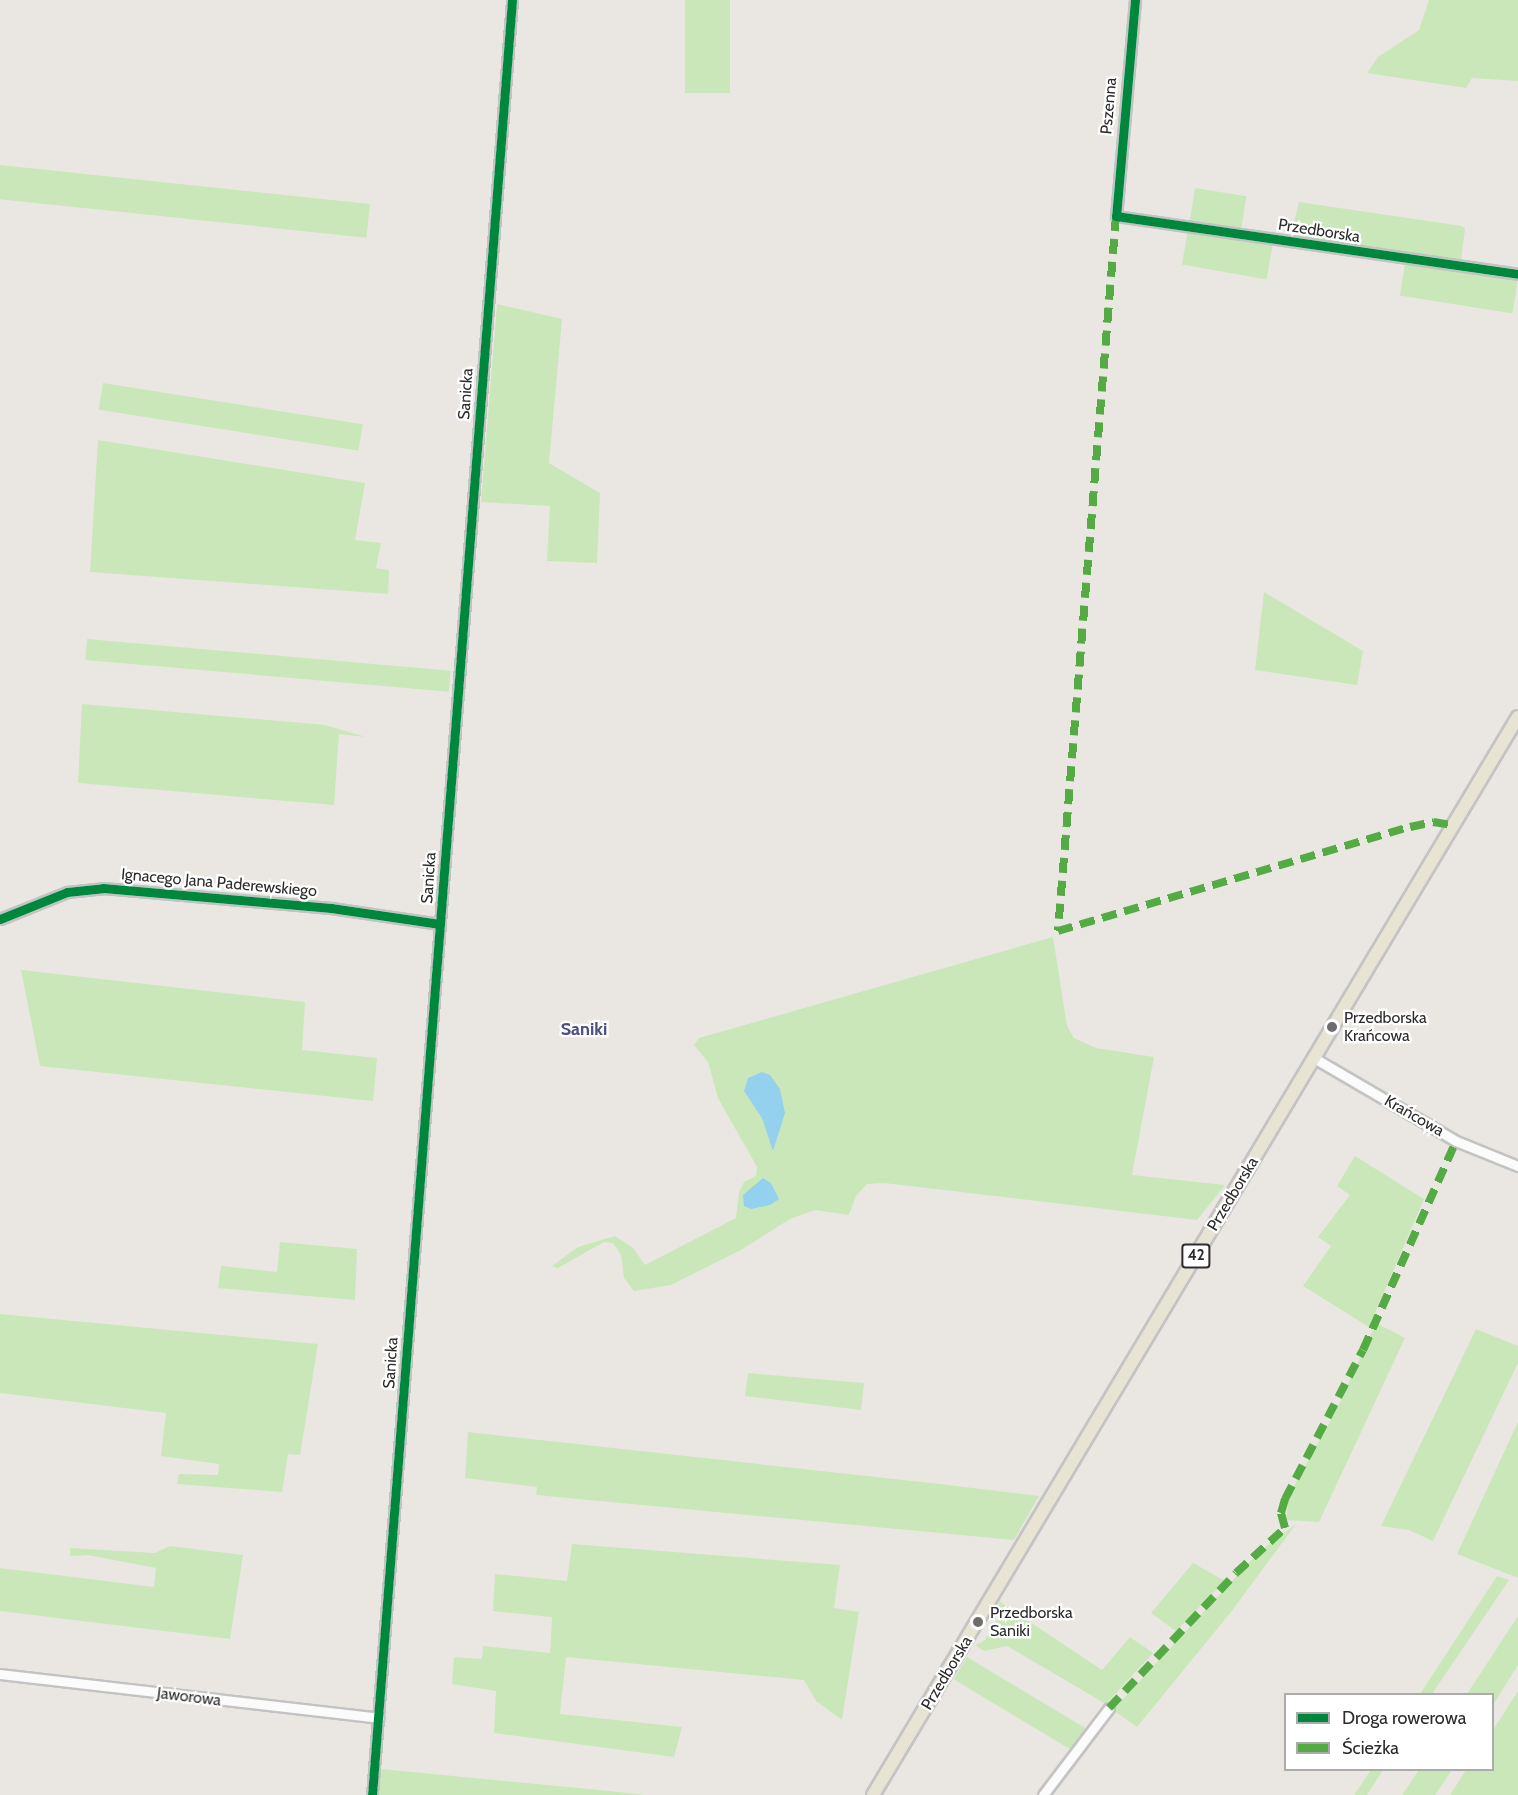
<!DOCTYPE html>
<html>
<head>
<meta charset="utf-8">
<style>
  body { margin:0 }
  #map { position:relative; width:1518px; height:1795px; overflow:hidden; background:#eae7e2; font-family:Cabin,sans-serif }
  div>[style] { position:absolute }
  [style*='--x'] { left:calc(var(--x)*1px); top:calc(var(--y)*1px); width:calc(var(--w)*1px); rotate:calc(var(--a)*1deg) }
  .green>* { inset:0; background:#cae7ba; transform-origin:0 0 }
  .water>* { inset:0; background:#93d1ef }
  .roads { filter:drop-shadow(2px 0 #c4c3c3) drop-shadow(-2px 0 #c4c3c3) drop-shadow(0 2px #c4c3c3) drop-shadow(0 -2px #c4c3c3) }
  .minor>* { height:9px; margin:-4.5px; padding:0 4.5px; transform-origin:4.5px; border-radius:4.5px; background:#fcfbfb }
  .major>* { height:12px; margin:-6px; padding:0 6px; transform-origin:6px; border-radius:6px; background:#e8e4d4 }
  .quiet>* { height:8px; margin-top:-4px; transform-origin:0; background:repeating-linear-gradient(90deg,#54ab44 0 15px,transparent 0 23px) }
  .cycleway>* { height:9px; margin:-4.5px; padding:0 4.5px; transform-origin:4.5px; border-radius:4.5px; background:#00873e }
  .dots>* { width:16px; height:16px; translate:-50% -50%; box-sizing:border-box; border:3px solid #fff; border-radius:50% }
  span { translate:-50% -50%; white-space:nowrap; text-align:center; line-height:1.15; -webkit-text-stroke:4.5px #fff; paint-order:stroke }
  .shield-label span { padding:2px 4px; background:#fff; border:2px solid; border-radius:4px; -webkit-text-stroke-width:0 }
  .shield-label { font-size:15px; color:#2c2c2c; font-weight:700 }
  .street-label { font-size:16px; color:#2c2c2c }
  .poi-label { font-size:16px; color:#2c2c2c }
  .left { translate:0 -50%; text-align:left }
  .neighbourhood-label { font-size:18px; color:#4a5080; font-weight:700 }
  .legend { position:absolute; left:1284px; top:1693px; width:210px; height:78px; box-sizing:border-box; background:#fff; border:2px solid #ababab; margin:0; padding:8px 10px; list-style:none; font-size:18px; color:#2c2c2c }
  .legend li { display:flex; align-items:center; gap:12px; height:30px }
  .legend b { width:30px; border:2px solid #ababab }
</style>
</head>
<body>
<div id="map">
  <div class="green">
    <i style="left:685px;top:0;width:45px;height:93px"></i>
    <i style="clip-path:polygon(1429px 0,1518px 0,1518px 81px,1472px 78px,1466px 88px,1367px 73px,1378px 57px,1419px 30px)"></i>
    <i style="left:0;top:165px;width:372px;height:34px;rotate:6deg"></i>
    <i style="left:1195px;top:188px;width:52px;height:34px;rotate:9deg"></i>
    <i style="clip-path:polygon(1299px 202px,1462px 226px,1465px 229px,1461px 260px,1291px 236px)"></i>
    <i style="left:1188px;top:230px;width:86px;height:35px;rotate:10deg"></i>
    <i style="left:1405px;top:263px;width:114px;height:33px;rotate:9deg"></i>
    <i style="clip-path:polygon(497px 304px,562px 319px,549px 463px,600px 493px,597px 563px,547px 561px,550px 506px,481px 502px)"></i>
    <i style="left:103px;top:383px;width:263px;height:27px;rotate:9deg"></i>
    <i style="clip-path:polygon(98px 440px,365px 483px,355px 540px,381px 543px,376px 568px,389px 570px,388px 594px,90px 572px)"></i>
    <i style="clip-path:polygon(1264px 592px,1363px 651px,1357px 685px,1255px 670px)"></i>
    <i style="left:87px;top:639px;width:365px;height:21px;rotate:5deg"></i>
    <i style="clip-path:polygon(82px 704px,325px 725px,366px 737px,339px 734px,334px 805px,78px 783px)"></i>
    <i style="clip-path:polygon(1053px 937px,1067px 1026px,1074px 1038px,1096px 1048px,1154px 1057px,1132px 1175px,1225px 1185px,1197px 1220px,884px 1183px,867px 1184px,856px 1196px,849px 1215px,815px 1210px,790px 1219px,741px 1250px,671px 1285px,634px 1291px,624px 1278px,621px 1255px,613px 1243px,604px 1242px,558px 1268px,552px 1266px,578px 1247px,615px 1236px,633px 1248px,645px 1265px,736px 1218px,739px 1192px,744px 1182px,756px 1176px,757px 1167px,718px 1098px,708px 1062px,694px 1045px,699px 1038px)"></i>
    <i style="clip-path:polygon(21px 970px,305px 1002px,302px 1050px,377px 1058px,373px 1101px,40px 1066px)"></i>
    <i style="clip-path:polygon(1355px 1156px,1424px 1199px,1369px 1327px,1303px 1286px,1331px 1246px,1318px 1237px,1350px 1195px,1337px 1186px)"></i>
    <i style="clip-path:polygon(280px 1242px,357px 1249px,355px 1300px,218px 1288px,221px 1266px,277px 1272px)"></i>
    <i style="clip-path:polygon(0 1314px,318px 1344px,300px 1455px,288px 1454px,282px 1492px,177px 1484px,179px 1474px,218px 1475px,219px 1464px,161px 1456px,166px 1413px,0 1393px)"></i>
    <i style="clip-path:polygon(1376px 1323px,1405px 1338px,1319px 1522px,1286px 1520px,1289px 1495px,1336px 1411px)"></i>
    <i style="clip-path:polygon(1476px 1329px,1518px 1346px,1518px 1363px,1433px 1541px,1409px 1530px,1381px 1526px)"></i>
    <i style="clip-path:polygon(748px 1373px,864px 1383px,861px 1410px,745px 1396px)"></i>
    <i style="clip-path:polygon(1518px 1422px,1518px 1578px,1457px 1554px)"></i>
    <i style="clip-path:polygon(468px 1432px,940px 1484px,1039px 1496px,1014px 1540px,536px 1495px,537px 1487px,465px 1478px)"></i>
    <i style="clip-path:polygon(1296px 1524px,1231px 1612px,1137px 1727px,1113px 1710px,1259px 1552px)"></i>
    <i style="clip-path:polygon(572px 1544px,840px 1565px,834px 1608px,859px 1612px,842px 1720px,816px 1701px,804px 1680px,566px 1657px,560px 1714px,682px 1727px,674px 1757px,494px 1733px,496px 1691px,452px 1684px,454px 1657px,482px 1659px,483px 1646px,550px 1653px,552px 1617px,493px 1611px,495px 1574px,567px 1581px)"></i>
    <i style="clip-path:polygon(170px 1546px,243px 1555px,230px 1639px,0 1611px,0 1568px,154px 1587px,156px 1568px,88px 1555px,70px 1556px,70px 1548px,155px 1553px)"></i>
    <i style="clip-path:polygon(1193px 1563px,1225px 1581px,1176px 1631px,1151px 1613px)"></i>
    <i style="clip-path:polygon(1497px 1576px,1509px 1580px,1432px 1694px,1420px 1694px)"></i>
    <i style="clip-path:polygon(999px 1601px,1102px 1670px,1130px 1637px,1153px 1653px,1106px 1704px,1007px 1646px,984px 1651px,975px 1645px,985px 1640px,997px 1620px)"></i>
    <i style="clip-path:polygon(1518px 1616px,1518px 1665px,1493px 1705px,1492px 1694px,1467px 1694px)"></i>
    <i style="left:967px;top:1657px;width:138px;height:26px;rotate:31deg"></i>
    <i style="clip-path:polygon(1518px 1691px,1518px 1795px,1450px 1795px,1466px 1770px,1492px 1770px,1493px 1730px)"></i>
    <i style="clip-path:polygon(381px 1769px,619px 1792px,645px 1795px,379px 1795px)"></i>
    <i style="clip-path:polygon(1371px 1770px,1383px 1770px,1367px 1795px,1354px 1795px)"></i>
    <i style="clip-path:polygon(1419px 1770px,1452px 1770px,1435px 1795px,1402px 1795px)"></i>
  </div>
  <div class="water">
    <i style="clip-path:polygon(762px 1072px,770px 1075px,780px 1089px,785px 1113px,773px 1151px,762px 1118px,744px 1091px,748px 1078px)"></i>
    <i style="clip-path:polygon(763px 1178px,771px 1183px,779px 1199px,770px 1205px,751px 1209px,744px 1206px,743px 1195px)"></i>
  </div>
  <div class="roads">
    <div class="minor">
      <i style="--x:1135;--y:0;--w:217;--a:95"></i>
      <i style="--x:1116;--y:216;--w:406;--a:8.2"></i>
      <i style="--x:0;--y:919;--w:72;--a:-21.9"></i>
      <i style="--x:67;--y:892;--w:36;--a:-6"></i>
      <i style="--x:103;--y:888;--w:229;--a:5"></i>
      <i style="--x:331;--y:908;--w:110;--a:8.4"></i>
      <i style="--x:1314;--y:1058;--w:164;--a:30.3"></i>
      <i style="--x:1456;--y:1141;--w:67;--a:22"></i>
      <i style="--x:0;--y:1674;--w:381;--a:6.6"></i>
      <i style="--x:372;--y:1795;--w:1800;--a:-85.54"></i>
      <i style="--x:1043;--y:1795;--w:109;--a:-52.8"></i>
    </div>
    <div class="major">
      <i style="--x:873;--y:1795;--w:1256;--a:-59.11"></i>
    </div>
  </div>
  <div class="quiet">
    <i style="--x:1116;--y:216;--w:717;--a:94.64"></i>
    <i style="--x:1058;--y:931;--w:367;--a:-16.5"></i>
    <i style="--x:1410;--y:827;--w:24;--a:-12"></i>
    <i style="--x:1433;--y:822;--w:20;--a:9"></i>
    <i style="--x:1109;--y:1708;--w:185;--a:-46.7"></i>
    <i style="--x:1236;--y:1573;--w:67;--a:-42.6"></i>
    <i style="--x:1285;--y:1528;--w:16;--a:-105"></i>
    <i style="--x:1281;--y:1513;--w:15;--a:-74"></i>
    <i style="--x:1285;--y:1499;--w:168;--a:-62.4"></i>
    <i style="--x:1363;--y:1350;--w:229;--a:-66"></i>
  </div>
  <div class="cycleway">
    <i style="--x:1135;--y:0;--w:217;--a:95"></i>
    <i style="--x:1116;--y:216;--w:406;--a:8.2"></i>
    <i style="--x:0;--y:919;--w:72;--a:-21.9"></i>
    <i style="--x:67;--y:892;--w:36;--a:-6"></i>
    <i style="--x:103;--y:888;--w:229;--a:5"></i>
    <i style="--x:331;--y:908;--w:110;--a:8.4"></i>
    <i style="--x:372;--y:1795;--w:1800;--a:-85.54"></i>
  </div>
  <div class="dots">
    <i style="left:1332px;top:1027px;background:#6e6d6c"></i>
    <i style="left:978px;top:1622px;background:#6e6d6c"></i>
  </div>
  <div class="shield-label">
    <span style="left:1196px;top:1256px">42</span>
  </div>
  <div class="street-label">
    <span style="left:1109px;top:106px;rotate:-85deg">Pszenna</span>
    <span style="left:1319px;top:231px;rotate:9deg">Przedborska</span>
    <span style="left:466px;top:394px;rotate:-86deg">Sanicka</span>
    <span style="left:429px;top:878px;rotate:-86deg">Sanicka</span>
    <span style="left:219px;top:883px;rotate:5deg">Ignacego Jana Paderewskiego</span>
    <span style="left:1414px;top:1116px;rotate:30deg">Krańcowa</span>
    <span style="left:1233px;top:1194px;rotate:-59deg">Przedborska</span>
    <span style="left:391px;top:1363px;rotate:-86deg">Sanicka</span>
    <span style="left:947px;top:1673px;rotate:-59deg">Przedborska</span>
    <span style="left:189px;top:1697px;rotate:7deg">Jaworowa</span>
  </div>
  <div class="poi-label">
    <span class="left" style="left:1344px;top:1027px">Przedborska<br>Krańcowa</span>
    <span class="left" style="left:990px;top:1622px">Przedborska<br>Saniki</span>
  </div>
  <div class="neighbourhood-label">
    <span style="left:584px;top:1029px">Saniki</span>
  </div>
  <ul class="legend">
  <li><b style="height:8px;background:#00873e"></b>Droga rowerowa</li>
  <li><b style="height:8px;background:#54ab44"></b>Ścieżka</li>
  </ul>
</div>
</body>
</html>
